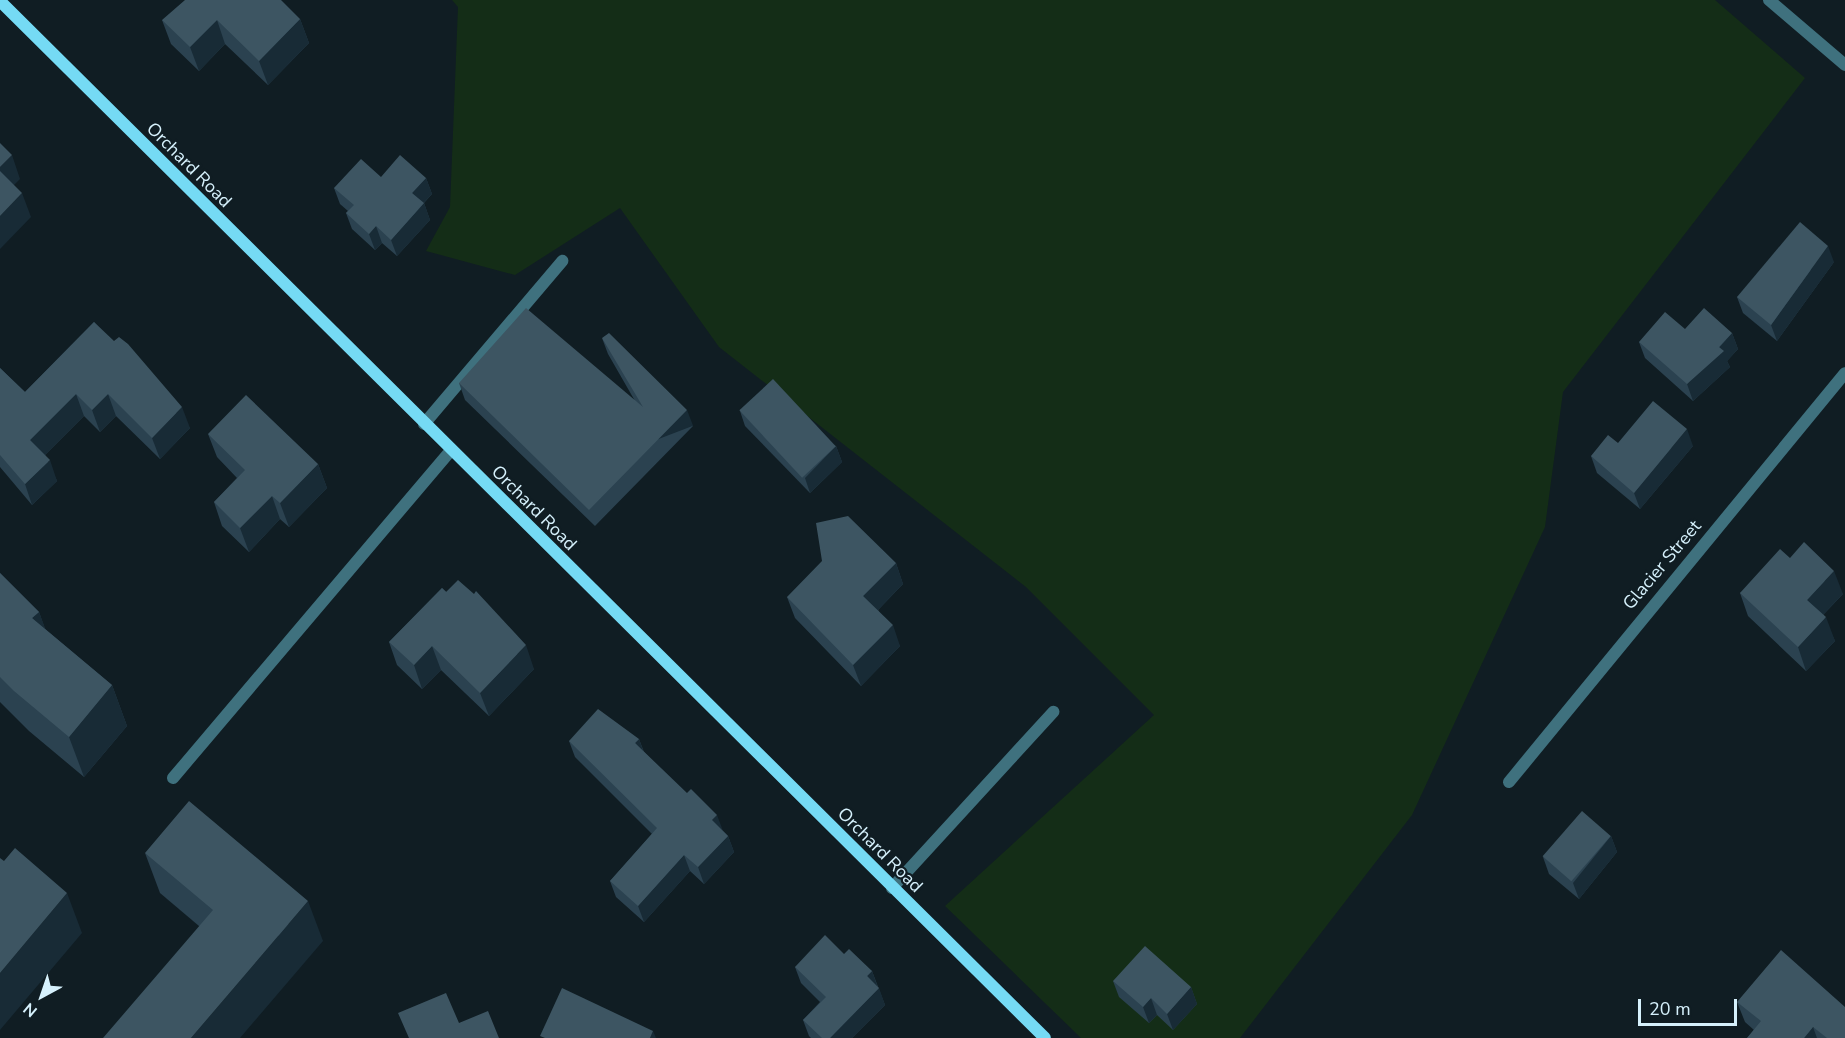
<!DOCTYPE html>
<html>
<head>
<meta charset="utf-8">
<style>
  body { margin:0 }
  #map { position:relative; width:1845px; height:1038px; overflow:hidden; background:#101d23; font-family:"Nunito Sans",sans-serif }
  div>[style] { position:absolute }
  [style*='--x'] { left:calc(var(--x)*1px); top:calc(var(--y)*1px); width:calc(var(--w)*1px); rotate:calc(var(--a)*1deg) }
  .green>* { inset:0; background:#142d17 }
  .service>* { height:12px; margin:-6px; padding:0 6px; transform-origin:6px; border-radius:6px; background:#3f717e }
  .minor>* { height:12px; margin:-6px; padding:0 6px; transform-origin:6px; border-radius:6px; background:#3f717e }
  .secondary>* { height:12px; margin:-6px; padding:0 6px; transform-origin:6px; border-radius:6px; background:#75daf4 }
  .wall>* { inset:0; background:#2b4250 }
  .shaded-wall>* { inset:0; background:#182b36; transform-origin:0 0 }
  .building>* { inset:0; background:#3d5562; transform-origin:0 0 }
  span { translate:-50% -50%; white-space:nowrap; text-align:center; line-height:1.15; -webkit-text-stroke:4.5px #101d23; paint-order:stroke }
  .street-label { font-size:18px; color:#d6f1fc }
  .north { position:absolute; left:12px; top:966px; width:60px; height:60px; -webkit-text-stroke:4px #101d23; paint-order:stroke; rotate:220deg; font-size:16px; font-weight:700; line-height:24px; text-align:center; color:#d6f1fc }
  .north::after { content:''; display:block; margin:auto; width:21px; height:27px; background:#d6f1fc; clip-path:polygon(50% 0,100% 100%,50% 72%,0 100%) }
  .scale { position:absolute; left:1638px; top:999px; width:99px; height:27px; box-sizing:border-box; border:3px solid #d6f1fc; border-top:0; padding-left:8px; font-size:18px; line-height:21px; white-space:nowrap; color:#d6f1fc; -webkit-text-stroke:4px #101d23; paint-order:stroke }
</style>
</head>
<body>
<div id="map">
  <div class="green">
    <i style="clip-path:polygon(452px 0,1715px 0,1805px 78px,1563px 392px,1545px 527px,1412px 815px,1240px 1038px,1081px 1038px,945px 906px,1154px 715px,1026px 587px,719px 347px,620px 208px,515px 275px,426px 251px,450px 207px,458px 7px)"></i>
  </div>
  <div class="service">
    <i style="--x:424;--y:424;--w:214;--a:-49.7"></i>
    <i style="--x:892;--y:888;--w:239;--a:-47.5"></i>
  </div>
  <div class="minor">
    <i style="--x:1769;--y:0;--w:100;--a:40.5"></i>
    <i style="--x:173;--y:778;--w:429;--a:-49.7"></i>
    <i style="--x:1509;--y:782;--w:529;--a:-50.6"></i>
  </div>
  <div class="secondary">
    <i style="--x:0;--y:1;--w:1472;--a:44.78"></i>
  </div>
  <div class="wall">
    <i style="clip-path:polygon(300px 19px,309px 43px,268px 85px,225px 44px,199px 71px,171px 44px,162px 20px)"></i>
    <i style="clip-path:polygon(381px 177px,426px 178px,432px 194px,424px 203px,430px 220px,397px 256px,382px 243px,375px 250px,352px 229px,346px 213px,348px 211px,340px 204px,334px 188px)"></i>
    <i style="clip-path:polygon(1834px 262px,1777px 341px,1743px 313px,1737px 297px)"></i>
    <i style="clip-path:polygon(94px 322px,190px 428px,160px 459px,116px 416px,100px 432px,84px 416px,45px 455px,57px 481px,32px 505px,0 467px,0 368px,25px 392px)"></i>
    <i style="clip-path:polygon(1685px 329px,1732px 333px,1738px 349px,1727px 361px,1730px 367px,1693px 401px,1645px 358px,1639px 342px)"></i>
    <i style="clip-path:polygon(602px 338px,693px 426px,595px 526px,465px 400px,459px 383px,635px 401px,608px 354px)"></i>
    <i style="clip-path:polygon(740px 411px,836px 446px,842px 462px,810px 493px,745px 426px)"></i>
    <i style="clip-path:polygon(208px 434px,318px 464px,327px 488px,289px 527px,280px 519px,249px 552px,222px 526px,214px 502px,237px 478px,217px 457px)"></i>
    <i style="clip-path:polygon(1693px 446px,1640px 509px,1597px 473px,1591px 456px)"></i>
    <i style="clip-path:polygon(1790px 558px,1843px 594px,1823px 615px,1835px 641px,1806px 671px,1748px 616px,1740px 593px)"></i>
    <i style="clip-path:polygon(896px 563px,903px 584px,878px 610px,900px 646px,861px 686px,795px 618px,787px 597px)"></i>
    <i style="clip-path:polygon(0 573px,39px 612px,45px 629px,112px 685px,127px 726px,84px 777px,29px 731px,0 702px)"></i>
    <i style="clip-path:polygon(442px 588px,534px 669px,489px 716px,441px 670px,422px 689px,397px 665px,389px 642px)"></i>
    <i style="clip-path:polygon(639px 739px,644px 752px,728px 836px,734px 852px,704px 884px,690px 871px,644px 922px,616px 897px,610px 881px,652px 834px,575px 757px,569px 741px)"></i>
    <i style="clip-path:polygon(1611px 836px,1617px 852px,1579px 899px,1549px 874px,1543px 857px)"></i>
    <i style="clip-path:polygon(145px 853px,323px 941px,199px 926px,160px 893px)"></i>
    <i style="clip-path:polygon(844px 954px,872px 971px,885px 1005px,852px 1038px,811px 1038px,809px 1036px,803px 1020px,820px 1002px,801px 983px,795px 967px)"></i>
    <i style="clip-path:polygon(1113px 981px,1191px 987px,1197px 1004px,1173px 1030px,1157px 1015px,1149px 1023px,1119px 997px)"></i>
    <i style="clip-path:polygon(1737px 1002px,1845px 1038px,1747px 1038px,1754px 1030px,1745px 1022px)"></i>
  </div>
  <div class="shaded-wall">
    <i style="clip-path:polygon(300px 19px,309px 43px,268px 85px,259px 61px)"></i>
    <i style="clip-path:polygon(217px 20px,225px 44px,199px 71px,190px 47px)"></i>
    <i style="clip-path:polygon(12px 155px,20px 179px,6px 193px,0 175px,0 167px)"></i>
    <i style="clip-path:polygon(426px 178px,432px 194px,418px 209px,412px 193px)"></i>
    <i style="clip-path:polygon(22px 193px,31px 217px,0 249px,0 216px)"></i>
    <i style="clip-path:polygon(424px 203px,430px 220px,397px 256px,391px 240px)"></i>
    <i style="clip-path:polygon(376px 226px,382px 243px,375px 250px,369px 234px)"></i>
    <i style="clip-path:polygon(1828px 246px,1834px 262px,1777px 341px,1771px 325px)"></i>
    <i style="clip-path:polygon(1732px 333px,1738px 349px,1727px 361px,1730px 367px,1693px 401px,1687px 384px)"></i>
    <i style="clip-path:polygon(76px 394px,84px 416px,38px 462px,30px 440px)"></i>
    <i style="clip-path:polygon(108px 394px,116px 416px,100px 432px,92px 410px)"></i>
    <i style="clip-path:polygon(182px 407px,190px 428px,160px 459px,152px 438px)"></i>
    <i style="left:687px;top:410px;width:17px;height:140px;rotate:69deg"></i>
    <i style="clip-path:polygon(1687px 429px,1693px 446px,1640px 509px,1634px 493px)"></i>
    <i style="clip-path:polygon(836px 446px,842px 462px,810px 493px,805px 478px)"></i>
    <i style="clip-path:polygon(50px 460px,57px 481px,32px 505px,25px 484px)"></i>
    <i style="clip-path:polygon(318px 464px,327px 488px,289px 527px,280px 503px)"></i>
    <i style="clip-path:polygon(272px 496px,280px 519px,249px 552px,240px 528px)"></i>
    <i style="clip-path:polygon(896px 563px,903px 584px,871px 617px,863px 596px)"></i>
    <i style="clip-path:polygon(1834px 571px,1843px 594px,1815px 623px,1807px 600px)"></i>
    <i style="clip-path:polygon(39px 612px,54px 652px,32px 618px)"></i>
    <i style="clip-path:polygon(1826px 617px,1835px 641px,1806px 671px,1798px 647px)"></i>
    <i style="clip-path:polygon(893px 625px,900px 646px,861px 686px,853px 665px)"></i>
    <i style="clip-path:polygon(526px 645px,534px 669px,489px 716px,480px 693px)"></i>
    <i style="clip-path:polygon(432px 646px,441px 670px,422px 689px,414px 665px)"></i>
    <i style="clip-path:polygon(112px 685px,127px 726px,84px 777px,69px 737px)"></i>
    <i style="clip-path:polygon(639px 739px,645px 756px,635px 743px)"></i>
    <i style="clip-path:polygon(717px 815px,723px 831px,712px 820px)"></i>
    <i style="clip-path:polygon(728px 836px,734px 852px,704px 884px,698px 867px)"></i>
    <i style="clip-path:polygon(1611px 836px,1617px 852px,1579px 899px,1573px 883px)"></i>
    <i style="clip-path:polygon(684px 855px,690px 871px,644px 922px,638px 906px)"></i>
    <i style="clip-path:polygon(67px 893px,82px 933px,0 1030px,0 973px)"></i>
    <i style="clip-path:polygon(308px 901px,323px 941px,240px 1038px,191px 1038px)"></i>
    <i style="clip-path:polygon(872px 971px,878px 988px,867px 976px)"></i>
    <i style="clip-path:polygon(1191px 987px,1197px 1004px,1173px 1030px,1167px 1014px)"></i>
    <i style="clip-path:polygon(879px 988px,885px 1005px,852px 1038px,830px 1038px)"></i>
    <i style="clip-path:polygon(1151px 998px,1157px 1015px,1149px 1023px,1143px 1007px)"></i>
    <i style="clip-path:polygon(1813px 1027px,1817px 1038px,1804px 1038px)"></i>
    <i style="clip-path:polygon(653px 1031px,656px 1038px,650px 1038px)"></i>
  </div>
  <div class="building">
    <i style="clip-path:polygon(185px 0,281px 0,300px 19px,259px 61px,217px 20px,190px 47px,162px 20px)"></i>
    <i style="clip-path:polygon(0 143px,12px 155px,0 167px)"></i>
    <i style="clip-path:polygon(400px 155px,426px 178px,412px 193px,424px 203px,391px 240px,376px 226px,369px 234px,346px 213px,354px 205px,334px 188px,361px 159px,381px 177px)"></i>
    <i style="clip-path:polygon(0 171px,22px 193px,0 216px)"></i>
    <i style="clip-path:polygon(1800px 222px,1828px 246px,1771px 325px,1737px 297px)"></i>
    <i style="clip-path:polygon(526px 308px,643px 407px,602px 338px,609px 333px,687px 410px,589px 510px,459px 383px)"></i>
    <i style="clip-path:polygon(1704px 308px,1732px 333px,1719px 347px,1724px 351px,1687px 384px,1639px 342px,1665px 312px,1685px 329px)"></i>
    <i style="clip-path:polygon(94px 322px,114px 341px,119px 337px,128px 344px,182px 407px,152px 438px,108px 394px,92px 410px,76px 394px,30px 440px,50px 460px,25px 484px,0 455px,0 368px,25px 392px)"></i>
    <i style="left:773px;top:379px;width:92px;height:46px;rotate:47deg"></i>
    <i style="clip-path:polygon(246px 395px,318px 464px,280px 503px,272px 496px,240px 528px,214px 502px,245px 470px,208px 434px)"></i>
    <i style="clip-path:polygon(1653px 401px,1687px 429px,1634px 493px,1591px 456px,1608px 435px,1618px 443px)"></i>
    <i style="clip-path:polygon(848px 516px,896px 563px,863px 596px,893px 625px,853px 665px,787px 597px,822px 561px,816px 523px)"></i>
    <i style="clip-path:polygon(1804px 542px,1834px 571px,1807px 600px,1826px 617px,1798px 647px,1740px 593px,1780px 549px,1790px 558px)"></i>
    <i style="clip-path:polygon(0 573px,39px 612px,32px 618px,112px 685px,69px 737px,14px 691px,0 677px)"></i>
    <i style="clip-path:polygon(458px 580px,474px 594px,476px 591px,526px 645px,480px 693px,432px 646px,414px 665px,389px 642px,442px 588px,446px 592px)"></i>
    <i style="clip-path:polygon(598px 709px,639px 739px,635px 743px,687px 793px,691px 789px,717px 815px,712px 820px,728px 836px,698px 867px,684px 855px,638px 906px,610px 881px,657px 828px,569px 741px)"></i>
    <i style="clip-path:polygon(189px 801px,308px 901px,191px 1038px,103px 1038px,213px 910px,145px 853px)"></i>
    <i style="left:1582px;top:811px;width:38px;height:60px;rotate:41deg"></i>
    <i style="clip-path:polygon(15px 848px,67px 893px,0 973px,0 858px,4px 861px)"></i>
    <i style="clip-path:polygon(825px 935px,844px 954px,849px 949px,872px 971px,867px 976px,879px 988px,830px 1038px,822px 1038px,803px 1020px,826px 997px,795px 967px)"></i>
    <i style="clip-path:polygon(1145px 946px,1191px 987px,1167px 1014px,1151px 998px,1143px 1007px,1113px 981px)"></i>
    <i style="clip-path:polygon(1781px 950px,1845px 1007px,1845px 1038px,1827px 1038px,1813px 1027px,1804px 1038px,1747px 1038px,1761px 1021px,1737px 1002px)"></i>
    <i style="clip-path:polygon(562px 988px,653px 1031px,650px 1038px,545px 1038px,540px 1036px)"></i>
    <i style="clip-path:polygon(446px 993px,459px 1023px,488px 1011px,499px 1038px,409px 1038px,398px 1013px)"></i>
  </div>
  <div class="street-label">
    <span style="left:189px;top:165px;rotate:45deg">Orchard Road</span>
    <span style="left:534px;top:508px;rotate:45deg">Orchard Road</span>
    <span style="left:1662px;top:565px;rotate:-50deg">Glacier Street</span>
    <span style="left:880px;top:850px;rotate:45deg">Orchard Road</span>
  </div>
  <div class="north">N</div>
  <div class="scale">20 m</div>
</div>
</body>
</html>
